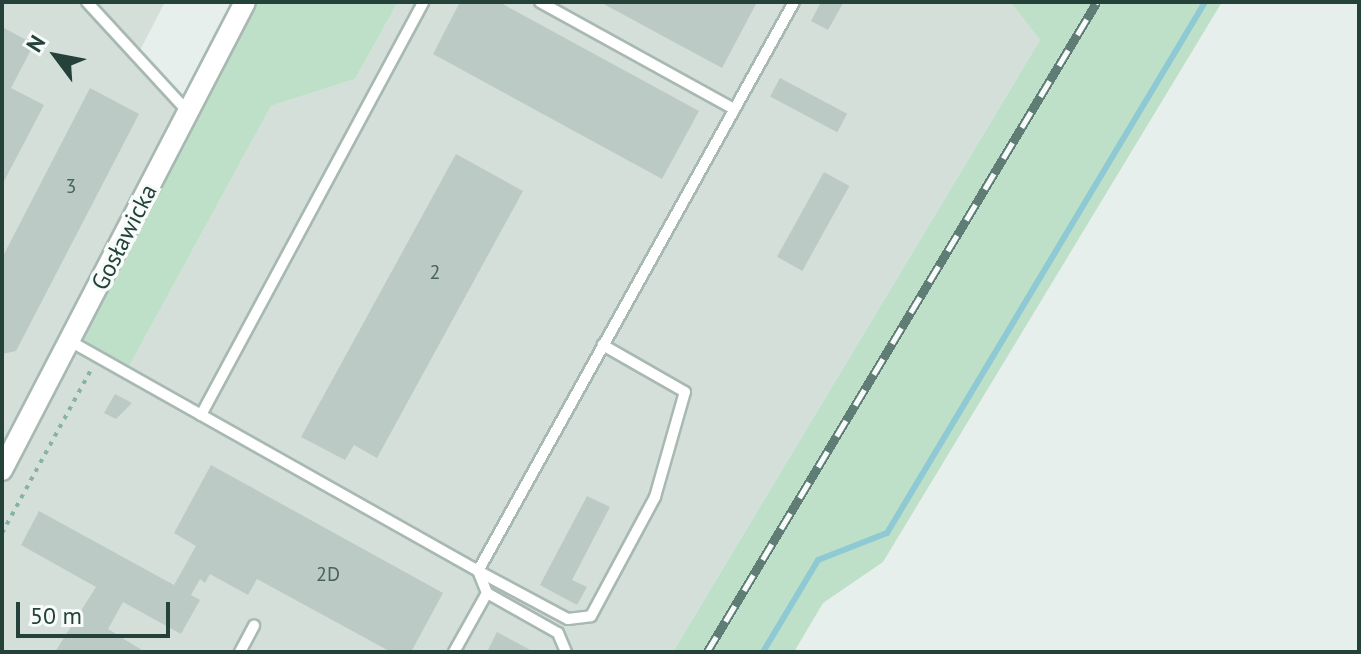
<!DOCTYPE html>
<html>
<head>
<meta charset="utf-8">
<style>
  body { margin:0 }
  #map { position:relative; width:1361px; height:654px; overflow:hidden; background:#e6efeb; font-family:"PT Sans",sans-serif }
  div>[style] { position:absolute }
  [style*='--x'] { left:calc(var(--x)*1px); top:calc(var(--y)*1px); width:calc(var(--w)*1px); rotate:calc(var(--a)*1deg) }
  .built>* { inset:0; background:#d4dfda }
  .green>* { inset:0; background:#bfe0c8 }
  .stream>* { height:6px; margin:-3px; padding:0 3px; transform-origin:3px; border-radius:3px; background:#8ec9d4 }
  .building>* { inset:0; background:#bbcac4; transform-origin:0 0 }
  .path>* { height:4px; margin-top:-2px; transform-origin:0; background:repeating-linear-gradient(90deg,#86b3a5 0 4px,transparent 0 10px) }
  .roads { filter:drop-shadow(2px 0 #a8b8b2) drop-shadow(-2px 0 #a8b8b2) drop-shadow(0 2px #a8b8b2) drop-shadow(0 -2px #a8b8b2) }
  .service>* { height:10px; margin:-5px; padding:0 5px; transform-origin:5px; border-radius:5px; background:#fff }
  .minor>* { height:20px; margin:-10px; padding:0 10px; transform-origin:10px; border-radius:10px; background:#fff }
  .rail>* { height:9px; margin-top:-4.5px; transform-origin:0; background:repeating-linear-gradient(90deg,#f7fbf9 0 18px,#5f7d75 0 36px); box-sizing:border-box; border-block:2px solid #5f7d75 }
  span { translate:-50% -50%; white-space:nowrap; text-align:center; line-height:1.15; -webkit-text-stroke:7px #f7fbf9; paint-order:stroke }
  .number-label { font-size:20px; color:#4a645c }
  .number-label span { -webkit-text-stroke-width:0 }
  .street-label { font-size:24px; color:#24423a }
  .frame { position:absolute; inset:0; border:4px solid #24423a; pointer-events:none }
  .north { position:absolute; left:16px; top:16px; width:80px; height:80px; -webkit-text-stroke:6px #f7fbf9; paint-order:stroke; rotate:302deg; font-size:22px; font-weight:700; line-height:32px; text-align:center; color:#24423a }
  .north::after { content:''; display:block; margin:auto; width:28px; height:36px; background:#24423a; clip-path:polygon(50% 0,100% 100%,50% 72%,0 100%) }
  .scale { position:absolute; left:16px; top:602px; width:154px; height:36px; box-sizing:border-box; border:4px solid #24423a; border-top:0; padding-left:10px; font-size:24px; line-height:28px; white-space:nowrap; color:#24423a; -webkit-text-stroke:6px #f7fbf9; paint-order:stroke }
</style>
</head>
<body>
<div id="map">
  <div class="built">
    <i style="clip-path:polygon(2px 2px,165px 2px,137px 56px,188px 112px,126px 372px,271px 106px,355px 79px,398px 2px,1010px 2px,1040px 40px,673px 652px,2px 652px)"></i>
  </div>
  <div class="green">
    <i style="clip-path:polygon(245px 2px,398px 2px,355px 79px,271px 106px,126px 372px,70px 341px)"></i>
    <i style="clip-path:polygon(1010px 2px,1222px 2px,883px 562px,823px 603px,794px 652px,673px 652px,1040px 40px)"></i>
  </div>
  <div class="stream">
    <i style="--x:763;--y:652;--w:107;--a:-59.1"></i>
    <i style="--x:818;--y:560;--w:74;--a:-21.4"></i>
    <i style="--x:887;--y:533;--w:619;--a:-59.08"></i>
  </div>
  <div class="building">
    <i style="clip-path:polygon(460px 2px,499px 2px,699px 111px,662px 179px,433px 54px)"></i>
    <i style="clip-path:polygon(600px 2px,757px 2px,722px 68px)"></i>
    <i style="clip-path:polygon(821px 2px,843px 3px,828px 30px,811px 21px)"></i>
    <i style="clip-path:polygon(2px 27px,34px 44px,11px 88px,44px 105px,2px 185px)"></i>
    <i style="left:780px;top:78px;width:76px;height:21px;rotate:28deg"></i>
    <i style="clip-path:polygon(90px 88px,139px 114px,16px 351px,2px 354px,2px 258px)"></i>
    <i style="clip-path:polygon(456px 154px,523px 191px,377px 458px,354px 445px,345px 460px,301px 437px)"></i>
    <i style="left:824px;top:172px;width:29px;height:97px;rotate:29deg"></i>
    <i style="clip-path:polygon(115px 394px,132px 403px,116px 419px,104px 413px)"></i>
    <i style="clip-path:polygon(211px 465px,443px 593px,411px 652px,391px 652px,257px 579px,248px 595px,210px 574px,205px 583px,200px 579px,191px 595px,200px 600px,181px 634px,123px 602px,108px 629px,145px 652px,55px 652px,96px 587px,21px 545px,39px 511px,174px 585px,196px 546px,174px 533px)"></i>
    <i style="clip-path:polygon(587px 496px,610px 507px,572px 580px,587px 587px,577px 605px,540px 585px)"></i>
    <i style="clip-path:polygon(497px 632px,534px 652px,487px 652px)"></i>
  </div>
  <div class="path">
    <i style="--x:2;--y:533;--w:186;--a:-61.4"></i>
  </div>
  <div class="roads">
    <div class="service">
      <i style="--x:87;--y:2;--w:149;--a:47.4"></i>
      <i style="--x:540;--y:2;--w:222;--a:28.9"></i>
      <i style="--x:70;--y:341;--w:468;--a:29.4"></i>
      <i style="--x:478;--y:571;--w:651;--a:-60.95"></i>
      <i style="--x:201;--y:415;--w:469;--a:-61.7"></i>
      <i style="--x:487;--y:593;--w:81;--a:29.4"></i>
      <i style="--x:558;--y:633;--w:21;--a:67"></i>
      <i style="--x:240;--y:652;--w:30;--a:-62"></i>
      <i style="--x:454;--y:652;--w:68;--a:-60.8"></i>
      <i style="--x:487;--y:593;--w:24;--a:-112"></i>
      <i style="--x:478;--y:571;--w:102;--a:28.1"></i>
      <i style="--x:568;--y:619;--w:23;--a:-7"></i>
      <i style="--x:591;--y:616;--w:135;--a:-61.7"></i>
      <i style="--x:655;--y:497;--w:109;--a:-74.1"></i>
      <i style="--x:685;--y:392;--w:95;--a:-150.2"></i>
    </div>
    <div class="minor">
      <i style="--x:2;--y:470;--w:527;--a:-62.56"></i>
    </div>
  </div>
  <div class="rail">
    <i style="--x:707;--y:652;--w:758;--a:-59.04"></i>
  </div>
  <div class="number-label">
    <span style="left:71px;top:186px">3</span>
    <span style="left:435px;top:272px">2</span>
    <span style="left:328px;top:574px">2D</span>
  </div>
  <div class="street-label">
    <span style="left:124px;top:237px;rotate:-63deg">Gosławicka</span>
  </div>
  <div class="frame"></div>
  <div class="north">N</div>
  <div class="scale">50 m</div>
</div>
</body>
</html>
